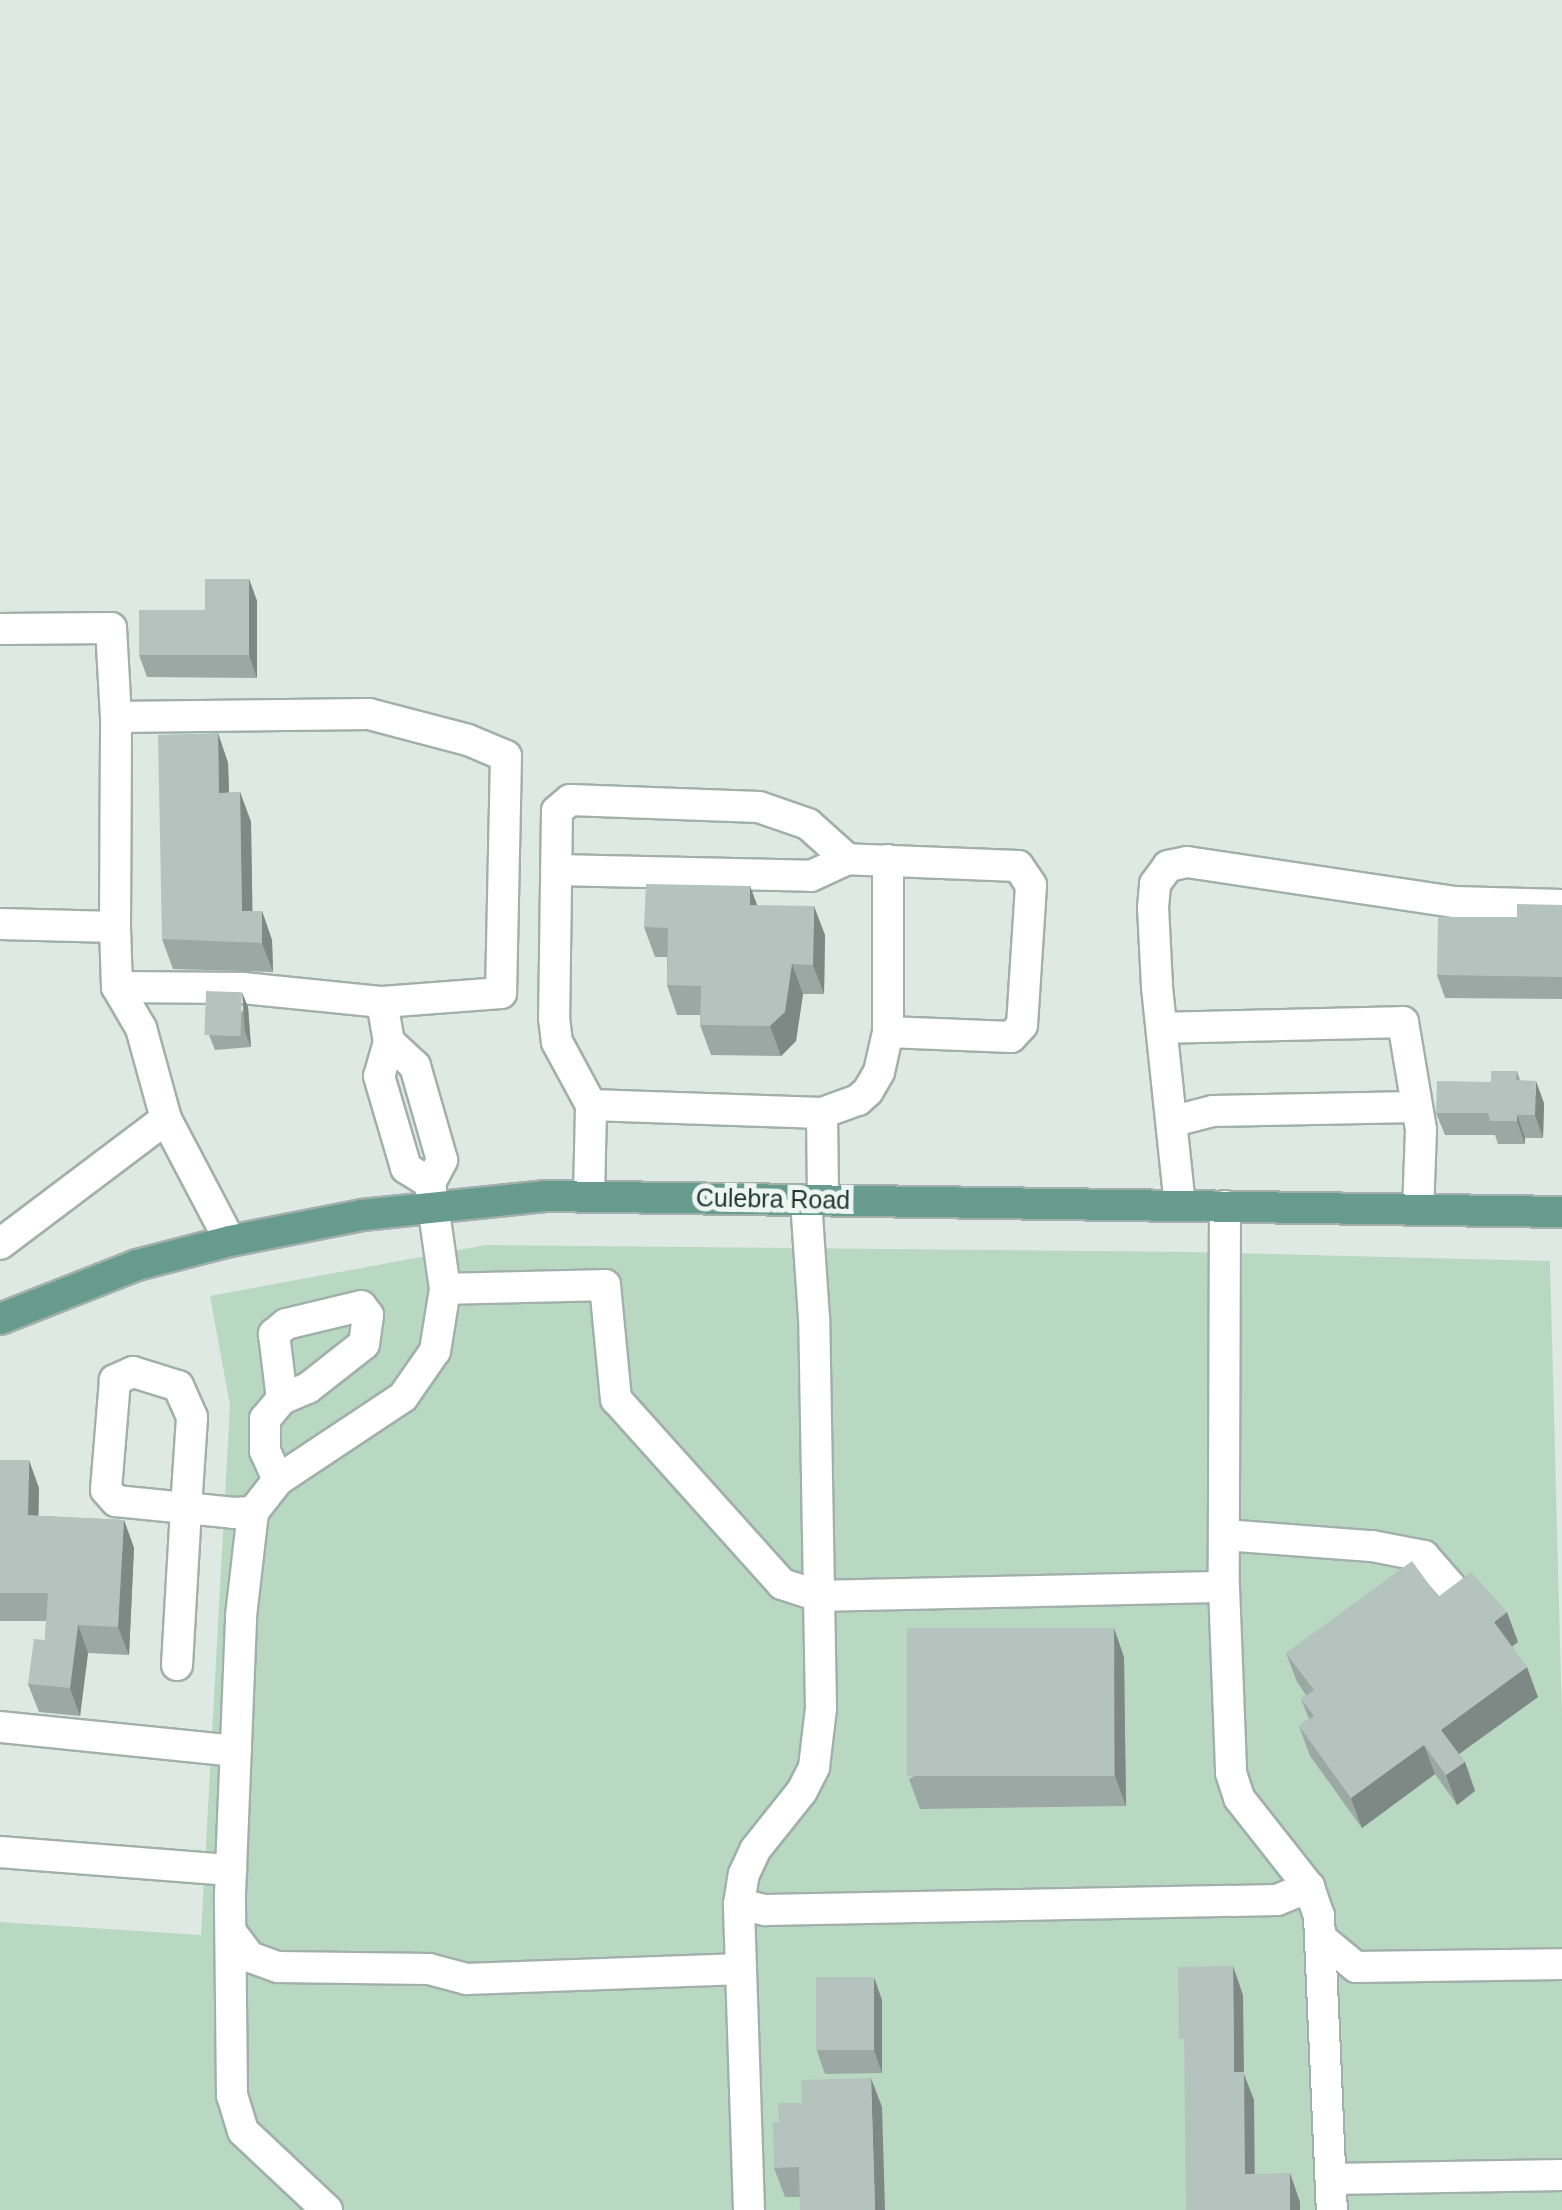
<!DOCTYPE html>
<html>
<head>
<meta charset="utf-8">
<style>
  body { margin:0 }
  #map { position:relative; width:1562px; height:2210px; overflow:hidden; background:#dee9e4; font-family:Arial,sans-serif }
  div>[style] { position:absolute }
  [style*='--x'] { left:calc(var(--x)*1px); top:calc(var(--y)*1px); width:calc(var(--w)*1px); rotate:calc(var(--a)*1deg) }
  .green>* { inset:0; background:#b9d8c2 }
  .roads { filter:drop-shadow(2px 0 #a2b0ab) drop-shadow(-2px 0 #a2b0ab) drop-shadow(0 2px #a2b0ab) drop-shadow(0 -2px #a2b0ab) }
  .minor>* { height:30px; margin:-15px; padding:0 15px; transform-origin:15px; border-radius:15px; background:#fff }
  .major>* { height:30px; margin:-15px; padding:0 15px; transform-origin:15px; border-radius:15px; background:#669b8e }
  .wall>* { inset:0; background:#9ba8a3 }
  .shaded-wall>* { inset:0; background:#7e8884 }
  .building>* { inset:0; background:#b4c3bd; transform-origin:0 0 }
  span { translate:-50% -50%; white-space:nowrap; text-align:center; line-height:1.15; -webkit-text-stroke:10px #eef6f2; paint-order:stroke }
  .street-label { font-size:25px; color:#213731 }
</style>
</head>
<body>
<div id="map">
  <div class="green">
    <i style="clip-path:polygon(486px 1245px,1188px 1252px,1550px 1261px,1562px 1719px,1562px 2210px,0 2210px,0 1922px,201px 1935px,230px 1405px,210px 1296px)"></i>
  </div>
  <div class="roads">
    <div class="minor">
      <i style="--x:0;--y:629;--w:111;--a:-0.5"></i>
      <i style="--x:111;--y:628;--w:89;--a:86.8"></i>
      <i style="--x:116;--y:717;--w:253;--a:-0.7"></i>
      <i style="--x:369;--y:714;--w:102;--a:14.7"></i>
      <i style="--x:468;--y:740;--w:41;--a:22.8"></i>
      <i style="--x:506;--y:756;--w:237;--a:91.2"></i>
      <i style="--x:501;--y:993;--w:119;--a:175.7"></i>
      <i style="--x:382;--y:1002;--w:41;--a:80.1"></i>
      <i style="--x:389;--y:1042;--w:35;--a:106"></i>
      <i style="--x:379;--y:1076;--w:96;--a:73.6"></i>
      <i style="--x:406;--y:1168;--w:28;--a:32"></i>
      <i style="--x:888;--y:860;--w:172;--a:90"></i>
      <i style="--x:556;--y:870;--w:255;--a:1.3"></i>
      <i style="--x:811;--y:876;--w:40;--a:-25"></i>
      <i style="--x:0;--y:924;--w:115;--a:1.5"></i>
      <i style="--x:115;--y:927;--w:60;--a:88.1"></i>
      <i style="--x:117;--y:987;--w:126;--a:0.5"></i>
      <i style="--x:243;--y:988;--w:140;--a:5.8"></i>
      <i style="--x:115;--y:927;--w:210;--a:-89.7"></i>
      <i style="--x:117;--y:987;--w:48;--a:59.7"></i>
      <i style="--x:141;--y:1028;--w:94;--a:74.6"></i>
      <i style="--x:166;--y:1119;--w:138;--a:62.3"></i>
      <i style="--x:1162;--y:1028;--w:241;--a:-1.4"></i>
      <i style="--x:1403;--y:1022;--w:109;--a:80.5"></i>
      <i style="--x:1421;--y:1130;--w:80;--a:92.1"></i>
      <i style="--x:822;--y:1113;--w:87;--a:89.3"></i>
      <i style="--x:1174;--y:1121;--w:40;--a:-14.4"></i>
      <i style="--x:1213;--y:1111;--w:202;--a:-1.1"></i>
      <i style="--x:589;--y:1196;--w:91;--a:-88.7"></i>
      <i style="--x:591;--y:1105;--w:231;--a:2"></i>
      <i style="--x:822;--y:1113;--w:38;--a:-20"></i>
      <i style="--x:858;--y:1100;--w:13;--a:-42"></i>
      <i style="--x:868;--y:1091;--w:22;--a:-60"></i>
      <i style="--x:879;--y:1072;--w:41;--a:-77.3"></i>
      <i style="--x:888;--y:1032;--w:123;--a:2.3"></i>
      <i style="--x:1011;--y:1037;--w:16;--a:-47"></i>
      <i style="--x:1022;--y:1025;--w:140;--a:-86.3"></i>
      <i style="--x:1031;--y:885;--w:23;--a:-124"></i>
      <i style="--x:1018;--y:866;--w:171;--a:-177.7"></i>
      <i style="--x:847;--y:859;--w:52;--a:-138.1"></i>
      <i style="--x:808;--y:824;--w:52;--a:-160.9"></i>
      <i style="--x:759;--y:807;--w:189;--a:-177.9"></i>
      <i style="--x:570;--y:800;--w:17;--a:140"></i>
      <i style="--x:557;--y:811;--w:207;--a:90.8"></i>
      <i style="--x:554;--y:1018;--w:24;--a:83"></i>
      <i style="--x:557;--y:1042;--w:72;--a:61.6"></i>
      <i style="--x:1180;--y:1206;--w:221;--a:-96"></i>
      <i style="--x:1157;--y:986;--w:78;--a:-92.9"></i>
      <i style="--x:1153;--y:908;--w:24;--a:-85"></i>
      <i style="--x:1155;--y:884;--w:22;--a:-54"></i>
      <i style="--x:1168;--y:866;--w:19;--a:-12"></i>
      <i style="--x:1187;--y:862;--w:271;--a:8.5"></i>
      <i style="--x:1455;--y:902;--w:107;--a:1.6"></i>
      <i style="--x:1225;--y:1206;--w:381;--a:90.2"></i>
      <i style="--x:1224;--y:1587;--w:186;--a:87.8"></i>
      <i style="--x:1231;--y:1773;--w:26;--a:72"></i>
      <i style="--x:1239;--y:1798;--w:113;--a:51.8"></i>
      <i style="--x:1309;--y:1887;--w:31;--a:71"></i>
      <i style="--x:1319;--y:1916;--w:294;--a:87.5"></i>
      <i style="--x:0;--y:1244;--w:208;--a:-37"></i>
      <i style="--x:445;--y:1289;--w:160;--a:-1.4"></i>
      <i style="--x:605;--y:1285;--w:115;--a:84.5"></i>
      <i style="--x:616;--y:1399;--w:249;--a:48.1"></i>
      <i style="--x:782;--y:1584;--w:40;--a:18"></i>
      <i style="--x:820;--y:1596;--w:404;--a:-1.3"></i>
      <i style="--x:278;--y:1480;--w:32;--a:-114"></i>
      <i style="--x:265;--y:1451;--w:32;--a:-90"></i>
      <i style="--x:265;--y:1419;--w:26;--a:-50"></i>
      <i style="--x:282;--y:1399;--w:28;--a:-23"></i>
      <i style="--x:308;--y:1388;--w:71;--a:-38.2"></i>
      <i style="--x:364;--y:1344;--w:29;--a:-82"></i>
      <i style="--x:368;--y:1315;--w:11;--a:-128"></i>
      <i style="--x:361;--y:1306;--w:77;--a:166.5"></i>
      <i style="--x:286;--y:1324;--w:16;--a:140"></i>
      <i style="--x:274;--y:1334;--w:65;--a:83"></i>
      <i style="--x:1224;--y:1535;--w:148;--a:4.3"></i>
      <i style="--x:1372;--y:1546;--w:53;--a:10.9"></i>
      <i style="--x:1424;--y:1556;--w:40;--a:49"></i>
      <i style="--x:177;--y:1665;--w:157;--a:-86.7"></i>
      <i style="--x:186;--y:1508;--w:91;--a:-86.2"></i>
      <i style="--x:192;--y:1417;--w:34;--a:-114"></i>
      <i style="--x:178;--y:1386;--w:47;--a:-162.7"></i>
      <i style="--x:133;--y:1372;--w:20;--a:156"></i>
      <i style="--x:115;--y:1380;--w:110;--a:94.7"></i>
      <i style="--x:106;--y:1490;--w:15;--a:48"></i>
      <i style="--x:116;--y:1501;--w:70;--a:5.7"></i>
      <i style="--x:186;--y:1508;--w:48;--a:5.9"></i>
      <i style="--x:234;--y:1513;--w:19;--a:-3"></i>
      <i style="--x:0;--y:1727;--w:237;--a:5.8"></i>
      <i style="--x:0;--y:1852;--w:232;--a:4.5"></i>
      <i style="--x:739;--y:1904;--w:28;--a:13"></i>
      <i style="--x:766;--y:1910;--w:511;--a:-1.12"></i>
      <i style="--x:1277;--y:1900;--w:35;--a:-22"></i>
      <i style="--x:231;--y:1932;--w:31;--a:53"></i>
      <i style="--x:250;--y:1957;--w:30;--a:20"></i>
      <i style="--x:278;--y:1967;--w:151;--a:0.8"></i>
      <i style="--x:429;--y:1969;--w:39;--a:15"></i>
      <i style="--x:467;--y:1979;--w:274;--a:-2.1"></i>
      <i style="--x:1322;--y:1939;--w:44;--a:39.5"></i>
      <i style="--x:1356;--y:1967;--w:206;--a:-0.8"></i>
      <i style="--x:1331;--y:2179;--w:231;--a:-1"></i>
      <i style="--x:327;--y:2210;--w:115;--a:-136.8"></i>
      <i style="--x:243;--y:2131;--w:37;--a:-107"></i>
      <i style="--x:232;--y:2096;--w:202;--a:-90.6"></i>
      <i style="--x:230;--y:1894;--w:278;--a:-87.7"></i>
      <i style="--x:241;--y:1616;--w:105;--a:-83.4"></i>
      <i style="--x:253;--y:1512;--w:41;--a:-52"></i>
      <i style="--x:278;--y:1480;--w:150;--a:-33.6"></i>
      <i style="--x:403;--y:1397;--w:56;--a:-55.2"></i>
      <i style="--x:435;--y:1351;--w:63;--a:-80.8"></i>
      <i style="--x:445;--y:1289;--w:107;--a:-98.1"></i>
      <i style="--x:430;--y:1183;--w:26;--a:-62"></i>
      <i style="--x:442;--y:1160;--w:98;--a:-106"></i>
      <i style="--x:415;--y:1066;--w:35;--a:-137"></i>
      <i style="--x:749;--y:2210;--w:306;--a:-91.9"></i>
      <i style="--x:739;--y:1904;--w:30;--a:-81"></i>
      <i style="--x:744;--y:1874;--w:26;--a:-65"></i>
      <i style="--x:755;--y:1850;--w:75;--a:-51.5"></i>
      <i style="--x:802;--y:1791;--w:27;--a:-63"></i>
      <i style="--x:814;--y:1767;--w:59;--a:-83.2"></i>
      <i style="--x:821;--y:1708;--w:390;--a:-91"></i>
      <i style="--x:814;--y:1318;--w:118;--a:-93.9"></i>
    </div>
    <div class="major">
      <i style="--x:0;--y:1319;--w:147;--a:-21.5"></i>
      <i style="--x:137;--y:1265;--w:96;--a:-14.5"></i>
      <i style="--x:230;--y:1241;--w:135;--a:-11.1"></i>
      <i style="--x:362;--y:1215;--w:184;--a:-5.9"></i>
      <i style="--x:545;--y:1196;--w:1017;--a:0.9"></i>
    </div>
  </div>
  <div class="wall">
    <i style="clip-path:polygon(249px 579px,257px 601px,257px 678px,147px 677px,139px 655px)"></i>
    <i style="clip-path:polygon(218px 733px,228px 763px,229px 793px,240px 792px,251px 822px,252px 911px,262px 911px,272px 940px,273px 972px,173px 969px,162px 939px)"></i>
    <i style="clip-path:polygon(750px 886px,757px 905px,825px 935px,824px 994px,803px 994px,796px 1041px,781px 1056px,711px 1055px,700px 1025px,700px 1015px,677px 1015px,667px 985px,667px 957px,655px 957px,644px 927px)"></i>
    <i style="clip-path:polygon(1562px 905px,1562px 999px,1445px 998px,1437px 975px,1517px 917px)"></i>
    <i style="clip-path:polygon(248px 1007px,251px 1047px,215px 1050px,209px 1035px)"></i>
    <i style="clip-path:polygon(1517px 1071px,1520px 1080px,1544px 1103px,1543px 1138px,1525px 1138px,1525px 1144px,1498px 1144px,1495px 1135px,1445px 1135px,1436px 1113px,1491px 1082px)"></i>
    <i style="clip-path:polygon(0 1460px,39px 1488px,38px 1516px,124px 1520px,134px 1548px,129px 1655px,88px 1653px,80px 1716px,39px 1712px,28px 1684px,45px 1640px,46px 1621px,0 1621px)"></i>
    <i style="clip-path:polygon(1518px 1642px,1512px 1646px,1538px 1697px,1459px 1754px,1465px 1762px,1475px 1791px,1457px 1805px,1435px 1774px,1362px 1828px,1310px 1756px,1299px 1726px,1309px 1719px,1301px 1699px,1306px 1695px,1297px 1682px,1286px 1653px)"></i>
    <i style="clip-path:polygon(1124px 1657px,1126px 1806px,920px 1809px,909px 1779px)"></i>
    <i style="clip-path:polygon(882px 2000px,882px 2073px,825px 2074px,817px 2051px)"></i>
    <i style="clip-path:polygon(882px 2107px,800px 2197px,785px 2197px,774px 2168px)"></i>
  </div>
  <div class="shaded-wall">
    <i style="clip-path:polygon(249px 579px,257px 601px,257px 678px,249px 655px)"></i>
    <i style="clip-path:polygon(218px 733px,228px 763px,230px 822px,219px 793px)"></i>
    <i style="clip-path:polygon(240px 792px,251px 822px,253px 941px,242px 911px)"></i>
    <i style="clip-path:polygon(750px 886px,761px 916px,750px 905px)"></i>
    <i style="clip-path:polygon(814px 906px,825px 935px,824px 994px,813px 965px)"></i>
    <i style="clip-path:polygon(262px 911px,272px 940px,273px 972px,262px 943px)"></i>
    <i style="clip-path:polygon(792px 964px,803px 994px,796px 1041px,781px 1056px,770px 1026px)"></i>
    <i style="clip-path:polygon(242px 992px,248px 1007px,251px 1047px,245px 1032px)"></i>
    <i style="clip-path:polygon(1536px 1081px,1544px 1103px,1543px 1138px,1535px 1115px)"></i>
    <i style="clip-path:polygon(1517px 1115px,1525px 1138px,1525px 1144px,1517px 1121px)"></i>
    <i style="clip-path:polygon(29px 1460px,39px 1488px,38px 1544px,28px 1515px)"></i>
    <i style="clip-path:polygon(124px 1520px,134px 1548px,129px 1655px,118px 1627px)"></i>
    <i style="clip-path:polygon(1507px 1612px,1518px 1642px,1505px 1652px,1494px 1622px)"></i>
    <i style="clip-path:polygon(78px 1625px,88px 1653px,80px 1716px,70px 1688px)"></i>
    <i style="clip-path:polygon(1114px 1628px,1124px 1657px,1126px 1806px,1115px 1776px)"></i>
    <i style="clip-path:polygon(1527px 1667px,1538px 1697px,1452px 1759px,1441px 1730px)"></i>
    <i style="clip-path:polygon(1424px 1745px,1435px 1774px,1362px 1828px,1351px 1798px)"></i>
    <i style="clip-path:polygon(1465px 1762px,1475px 1791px,1457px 1805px,1446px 1775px)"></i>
    <i style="clip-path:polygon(1233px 1966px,1243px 1995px,1244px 2074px,1254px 2100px,1255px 2203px,1245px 2174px,1234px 2072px)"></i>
    <i style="clip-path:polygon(874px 1977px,882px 2000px,882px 2073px,874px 2050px)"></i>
    <i style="clip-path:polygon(871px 2078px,882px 2107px,885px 2210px,875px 2210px)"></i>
    <i style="clip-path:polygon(1290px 2173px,1300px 2202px,1300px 2210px,1290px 2210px)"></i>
  </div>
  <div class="building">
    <i style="clip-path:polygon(205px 579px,249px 579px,249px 655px,139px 655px,139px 610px,205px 610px)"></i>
    <i style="clip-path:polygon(218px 733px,219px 793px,240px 792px,242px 911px,262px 911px,262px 943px,162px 939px,158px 735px)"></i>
    <i style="clip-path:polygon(646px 884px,750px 886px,750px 905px,814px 906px,813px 965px,792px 964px,785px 1012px,770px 1026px,700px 1025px,701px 986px,667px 985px,668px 928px,644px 927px)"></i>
    <i style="clip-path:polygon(1517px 904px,1562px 905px,1562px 977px,1437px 975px,1438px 917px,1517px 917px)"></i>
    <i style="left:206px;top:991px;width:36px;height:44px;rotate:2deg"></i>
    <i style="clip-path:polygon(1491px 1071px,1517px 1071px,1516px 1080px,1536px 1081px,1535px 1115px,1517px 1115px,1517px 1121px,1490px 1121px,1488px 1113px,1436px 1113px,1437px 1081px,1491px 1082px)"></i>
    <i style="clip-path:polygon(0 1460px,29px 1460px,28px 1515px,124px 1520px,118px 1627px,78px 1625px,70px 1688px,28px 1684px,34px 1639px,45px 1640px,48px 1593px,0 1593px)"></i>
    <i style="clip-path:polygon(1412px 1561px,1438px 1597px,1471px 1572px,1507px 1612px,1494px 1622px,1527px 1667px,1441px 1730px,1465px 1762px,1446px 1775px,1424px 1745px,1351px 1798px,1299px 1726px,1314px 1716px,1301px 1699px,1314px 1690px,1286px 1653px)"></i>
    <i style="left:1114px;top:1628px;width:148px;height:207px;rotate:90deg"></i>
    <i style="clip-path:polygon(1233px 1966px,1234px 2072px,1244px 2072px,1245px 2174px,1290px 2173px,1290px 2210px,1186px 2210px,1184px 2039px,1179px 2039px,1178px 1967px)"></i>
    <i style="left:874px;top:1977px;width:73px;height:58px;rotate:90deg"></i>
    <i style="clip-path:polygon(871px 2078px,875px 2210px,800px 2210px,799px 2167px,774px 2168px,773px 2122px,779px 2122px,778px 2103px,802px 2103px,801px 2080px)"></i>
  </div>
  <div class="street-label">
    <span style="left:773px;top:1199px;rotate:1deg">Culebra Road</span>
  </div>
</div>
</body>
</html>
